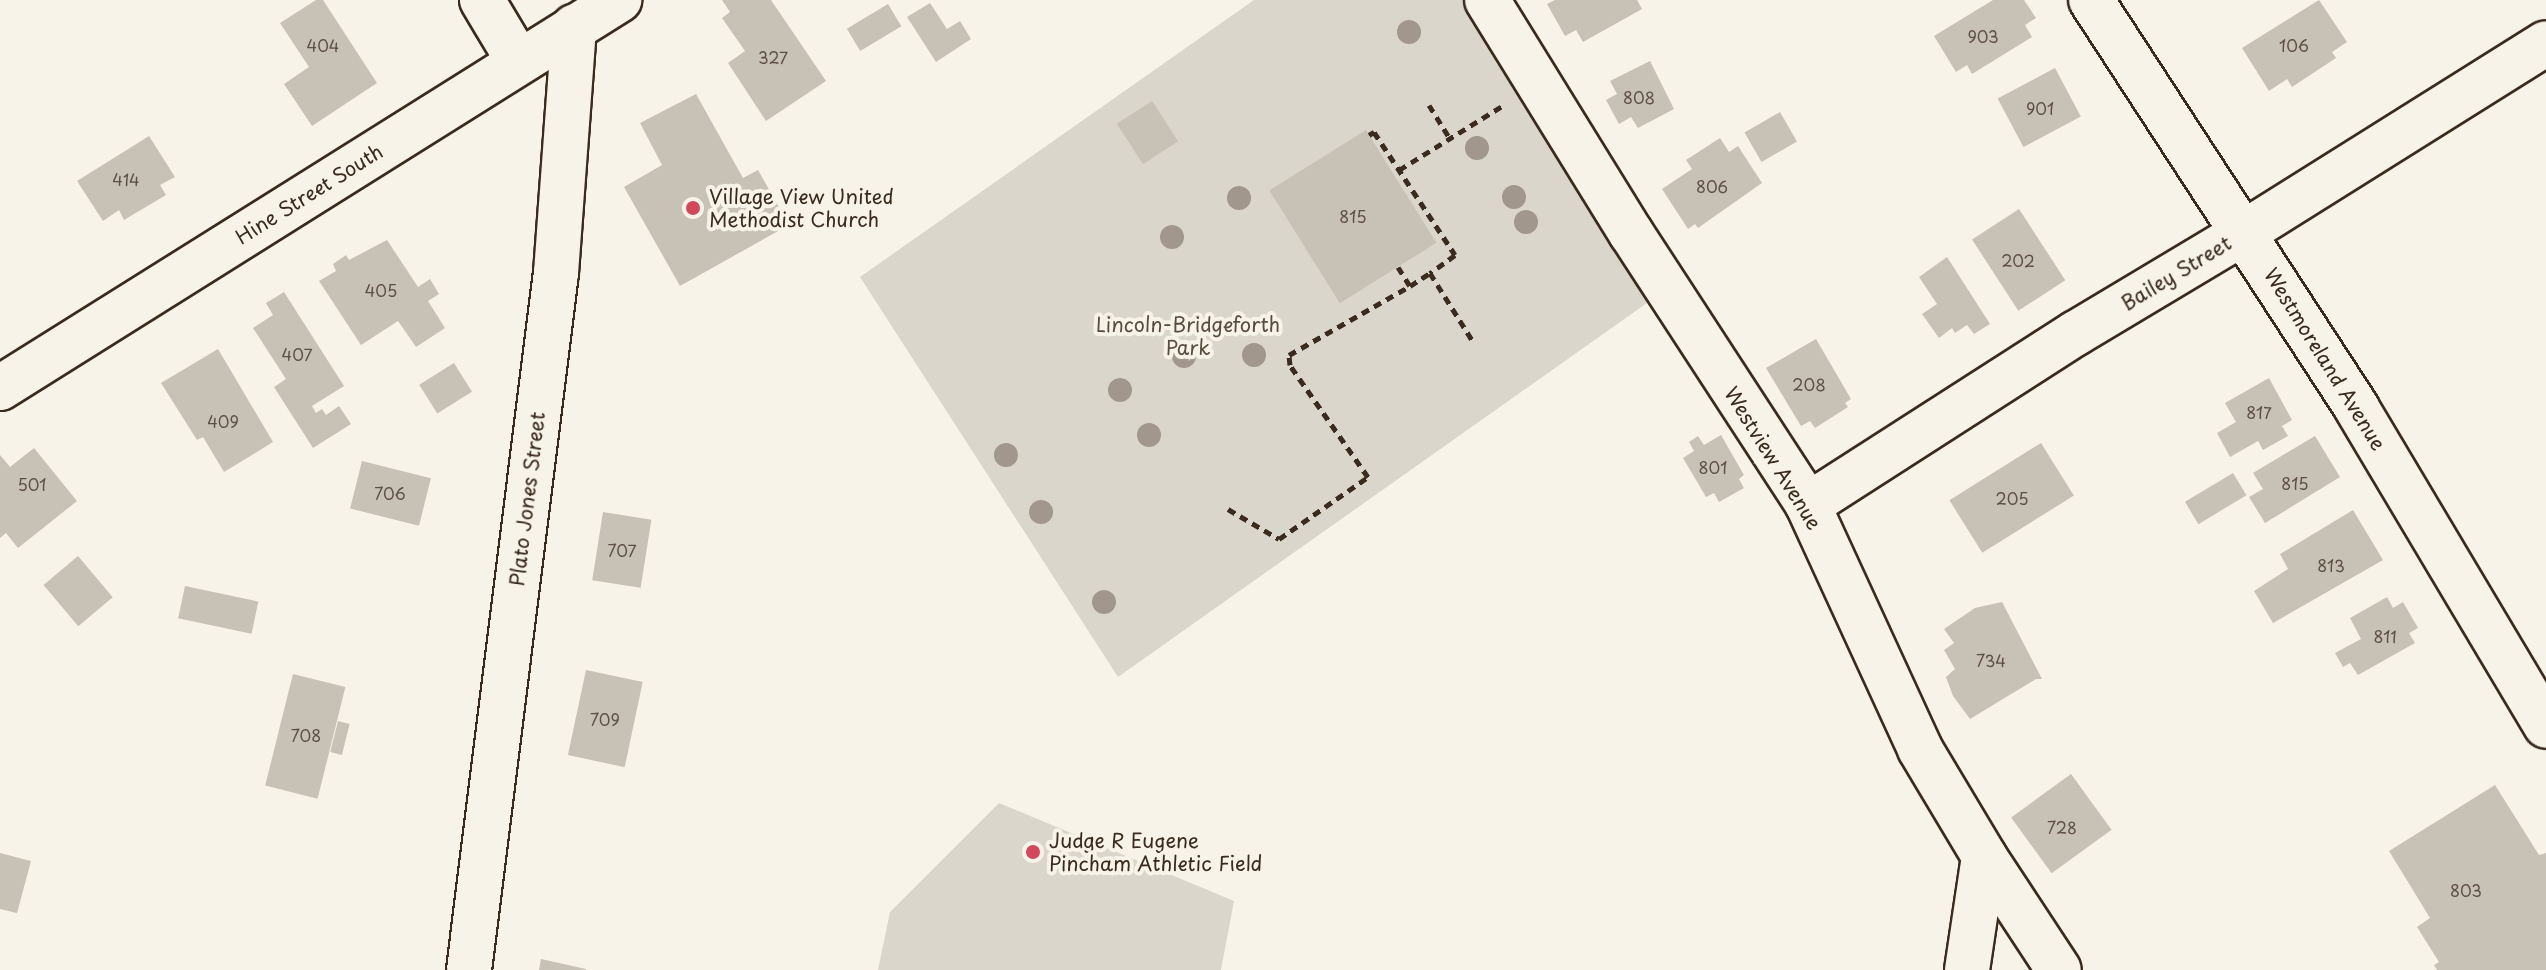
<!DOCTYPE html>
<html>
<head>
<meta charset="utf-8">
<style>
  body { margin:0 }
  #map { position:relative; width:2546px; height:970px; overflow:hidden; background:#f7f3e8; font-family:"Playpen Sans",sans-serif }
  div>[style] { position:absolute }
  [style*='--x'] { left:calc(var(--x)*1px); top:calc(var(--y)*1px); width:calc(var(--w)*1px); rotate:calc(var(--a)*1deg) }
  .green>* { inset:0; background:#dbd6cb }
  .building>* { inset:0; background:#c8c1b6; transform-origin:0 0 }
  .path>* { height:5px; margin-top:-2.5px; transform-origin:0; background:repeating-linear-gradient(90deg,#3b2a1e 0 8px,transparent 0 14px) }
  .roads { filter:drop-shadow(2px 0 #3b2a1e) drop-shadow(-2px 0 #3b2a1e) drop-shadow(0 2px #3b2a1e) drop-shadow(0 -2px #3b2a1e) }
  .minor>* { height:44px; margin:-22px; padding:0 22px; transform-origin:22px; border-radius:22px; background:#f7f3e8 }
  .trees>* { width:24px; height:24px; margin:-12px; border-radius:50%; background:#a1978c }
  .dots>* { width:22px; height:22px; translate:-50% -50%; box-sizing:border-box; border:4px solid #f7f3e8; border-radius:50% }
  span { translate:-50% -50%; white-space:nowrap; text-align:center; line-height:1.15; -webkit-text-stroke:8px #f7f3e8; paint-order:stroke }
  .number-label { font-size:16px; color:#5e5044 }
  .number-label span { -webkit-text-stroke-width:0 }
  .street-label { font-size:20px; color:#3b2a1e }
  .poi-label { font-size:20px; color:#3b2a1e }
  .left { translate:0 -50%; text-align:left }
  .park-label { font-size:20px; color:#5b4c41 }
</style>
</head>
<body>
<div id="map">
  <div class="green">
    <i style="clip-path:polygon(1254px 0,1472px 0,1654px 298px,1118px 677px,860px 277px)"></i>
    <i style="clip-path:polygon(999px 803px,1234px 901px,1221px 970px,878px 970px,890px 912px)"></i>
  </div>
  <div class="building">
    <i style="clip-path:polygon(316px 0,323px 0,377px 83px,312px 126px,284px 84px,309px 67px,280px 23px)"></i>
    <i style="clip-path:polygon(722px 0,771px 0,826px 81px,766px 121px,728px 63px,745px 51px,722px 18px,730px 12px)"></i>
    <i style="clip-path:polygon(1555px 0,1637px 0,1642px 9px,1583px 42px,1576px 30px,1565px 36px,1547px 4px)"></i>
    <i style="clip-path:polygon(1993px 0,2024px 0,2036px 18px,2025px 25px,2032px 37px,1972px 74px,1967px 65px,1956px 72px,1934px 36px)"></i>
    <i style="clip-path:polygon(2319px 0,2347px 42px,2332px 52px,2336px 58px,2292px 87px,2287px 79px,2269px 91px,2242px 48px)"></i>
    <i style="clip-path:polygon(930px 3px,947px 29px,960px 21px,971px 39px,936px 62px,907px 17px)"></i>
    <i style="left:888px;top:4px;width:26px;height:48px;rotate:59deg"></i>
    <i style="clip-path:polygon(1650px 61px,1674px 109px,1638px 128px,1631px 117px,1619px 124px,1606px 100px,1617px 94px,1610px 81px)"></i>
    <i style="left:2055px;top:68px;width:55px;height:65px;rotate:62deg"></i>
    <i style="clip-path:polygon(696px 94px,743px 178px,758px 170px,789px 225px,680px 286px,624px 187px,662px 165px,640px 123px)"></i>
    <i style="left:1152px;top:101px;width:48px;height:42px;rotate:57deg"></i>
    <i style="left:1780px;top:112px;width:34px;height:41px;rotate:60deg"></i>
    <i style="left:1366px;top:130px;width:133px;height:114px;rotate:58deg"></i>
    <i style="clip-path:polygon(149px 136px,175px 177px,160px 185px,166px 195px,124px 220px,119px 210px,103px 221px,77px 181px)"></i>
    <i style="clip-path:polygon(1720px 138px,1729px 152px,1738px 146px,1762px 183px,1698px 228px,1695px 224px,1688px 229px,1662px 189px,1692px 169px,1686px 160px)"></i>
    <i style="left:2019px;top:209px;width:85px;height:56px;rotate:57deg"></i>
    <i style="clip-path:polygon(387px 240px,418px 287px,430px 279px,439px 294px,428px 301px,445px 328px,416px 347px,398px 321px,361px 345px,319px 281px,336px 271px,333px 264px,346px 255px,349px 260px)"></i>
    <i style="clip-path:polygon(1947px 257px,1990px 324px,1974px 334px,1967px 325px,1955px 333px,1952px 328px,1939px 338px,1922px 314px,1937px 304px,1919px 277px)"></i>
    <i style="clip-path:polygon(284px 292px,344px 386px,312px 406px,316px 413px,322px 409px,326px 415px,339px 406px,351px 424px,313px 448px,274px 387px,286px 379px,253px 328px,273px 315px,266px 303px)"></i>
    <i style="clip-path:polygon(1816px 339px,1851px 399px,1845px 403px,1848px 407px,1815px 428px,1810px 421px,1801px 426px,1766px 368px)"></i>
    <i style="clip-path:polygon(218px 349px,273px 442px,224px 472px,203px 437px,197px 440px,161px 383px)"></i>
    <i style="left:454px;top:363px;width:34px;height:41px;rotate:58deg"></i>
    <i style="clip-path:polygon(2269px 378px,2292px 420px,2282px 426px,2288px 436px,2263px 450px,2258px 441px,2230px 457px,2217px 433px,2236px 422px,2225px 403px)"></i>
    <i style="clip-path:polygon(1721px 435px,1744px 475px,1739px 479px,1744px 488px,1719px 502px,1714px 493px,1706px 497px,1683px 458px,1694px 451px,1689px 442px,1698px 436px,1704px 445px)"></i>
    <i style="clip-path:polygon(2315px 436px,2340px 477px,2265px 523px,2249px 497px,2263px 489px,2253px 473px)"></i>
    <i style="left:2041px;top:443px;width:62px;height:108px;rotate:58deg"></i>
    <i style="clip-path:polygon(34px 448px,77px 501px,18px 548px,6px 533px,0 538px,0 455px,10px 467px)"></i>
    <i style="left:362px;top:461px;width:71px;height:49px;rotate:14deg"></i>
    <i style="left:2233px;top:473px;width:26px;height:56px;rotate:59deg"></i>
    <i style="clip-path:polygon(2353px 510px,2383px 560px,2273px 623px,2254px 591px,2288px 569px,2280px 554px)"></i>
    <i style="left:603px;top:512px;width:49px;height:69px;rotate:9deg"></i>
    <i style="left:78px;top:556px;width:54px;height:45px;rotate:50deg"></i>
    <i style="left:185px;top:586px;width:75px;height:33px;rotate:12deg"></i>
    <i style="clip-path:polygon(2387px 597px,2393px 608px,2403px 602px,2418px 628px,2409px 633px,2415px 643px,2358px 675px,2350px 663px,2343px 667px,2335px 653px,2361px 639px,2350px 618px)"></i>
    <i style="clip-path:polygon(2002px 602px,2042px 679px,2036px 679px,1970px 719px,1953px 696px,1946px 677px,1955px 669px,1944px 650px,1954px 643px,1944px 629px,1975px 608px)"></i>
    <i style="left:586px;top:670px;width:58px;height:87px;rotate:12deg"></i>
    <i style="left:293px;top:674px;width:54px;height:115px;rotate:14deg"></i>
    <i style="left:338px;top:721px;width:12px;height:32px;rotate:14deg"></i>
    <i style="left:2071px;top:774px;width:69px;height:74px;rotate:54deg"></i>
    <i style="clip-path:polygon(2495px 785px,2539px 855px,2546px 853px,2546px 970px,2437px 970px,2434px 965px,2439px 962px,2417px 927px,2430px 918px,2389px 851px)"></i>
    <i style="clip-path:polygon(0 853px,31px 861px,17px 913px,0 909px)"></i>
    <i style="clip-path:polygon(541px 959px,586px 969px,586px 970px,539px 970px)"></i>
  </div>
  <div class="path">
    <i style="--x:1429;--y:105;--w:38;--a:58"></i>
    <i style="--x:1369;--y:135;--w:6;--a:-31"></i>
    <i style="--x:1374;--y:132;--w:147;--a:56.6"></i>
    <i style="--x:1455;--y:255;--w:31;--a:144"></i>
    <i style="--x:1399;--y:170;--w:123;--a:-31.8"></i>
    <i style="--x:1398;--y:267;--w:22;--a:58"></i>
    <i style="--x:1410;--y:286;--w:24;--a:-33"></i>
    <i style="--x:1430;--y:273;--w:79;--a:57.9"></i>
    <i style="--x:1228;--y:509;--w:59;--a:30.5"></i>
    <i style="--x:1279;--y:539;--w:108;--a:-34.9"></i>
    <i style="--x:1368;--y:477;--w:136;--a:-124.9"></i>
    <i style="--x:1290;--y:365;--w:10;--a:-96"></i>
    <i style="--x:1289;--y:355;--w:139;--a:-29.7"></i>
  </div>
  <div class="roads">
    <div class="minor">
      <i style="--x:482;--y:0;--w:72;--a:59.2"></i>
      <i style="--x:1487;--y:0;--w:274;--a:58.3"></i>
      <i style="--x:1631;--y:233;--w:325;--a:56.9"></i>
      <i style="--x:1808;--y:505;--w:268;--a:65.3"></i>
      <i style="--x:1920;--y:749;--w:125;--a:59.1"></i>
      <i style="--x:1984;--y:856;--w:136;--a:56.7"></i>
      <i style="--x:2091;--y:0;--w:486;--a:56.9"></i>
      <i style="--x:2356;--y:407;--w:371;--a:59.2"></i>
      <i style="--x:0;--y:388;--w:731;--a:-32.08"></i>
      <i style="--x:1808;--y:505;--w:318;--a:-32.7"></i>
      <i style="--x:2076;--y:333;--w:197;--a:-30.9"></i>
      <i style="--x:2245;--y:232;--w:355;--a:-32.1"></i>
      <i style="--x:469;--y:970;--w:702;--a:-82.89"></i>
      <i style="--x:556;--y:273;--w:247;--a:-85.8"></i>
      <i style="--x:1967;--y:970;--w:115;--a:-81.5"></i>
    </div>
  </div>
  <div class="trees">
    <i style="left:1409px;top:32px"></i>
    <i style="left:1477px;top:148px"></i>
    <i style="left:1514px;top:197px"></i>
    <i style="left:1239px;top:198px"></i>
    <i style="left:1526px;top:222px"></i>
    <i style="left:1172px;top:237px"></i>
    <i style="left:1254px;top:355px"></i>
    <i style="left:1184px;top:356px"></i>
    <i style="left:1120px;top:390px"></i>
    <i style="left:1149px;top:435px"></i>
    <i style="left:1006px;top:455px"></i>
    <i style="left:1041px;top:512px"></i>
    <i style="left:1104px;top:602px"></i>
  </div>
  <div class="dots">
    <i style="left:693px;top:208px;background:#d1495b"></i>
    <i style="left:1033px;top:852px;background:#d1495b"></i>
  </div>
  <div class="number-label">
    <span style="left:1983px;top:36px">903</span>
    <span style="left:323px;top:45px">404</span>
    <span style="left:2294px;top:45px">106</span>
    <span style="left:773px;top:57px">327</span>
    <span style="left:1639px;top:97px">808</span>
    <span style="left:2040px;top:108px">901</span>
    <span style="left:126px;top:179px">414</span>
    <span style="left:1712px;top:186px">806</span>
    <span style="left:1353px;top:216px">815</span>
    <span style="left:2018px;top:260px">202</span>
    <span style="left:381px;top:290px">405</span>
    <span style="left:297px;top:354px">407</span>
    <span style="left:1809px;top:384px">208</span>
    <span style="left:2259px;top:412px">817</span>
    <span style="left:223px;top:421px">409</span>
    <span style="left:1713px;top:467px">801</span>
    <span style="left:2295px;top:483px">815</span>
    <span style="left:32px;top:484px">501</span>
    <span style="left:390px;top:493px">706</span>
    <span style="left:2012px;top:498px">205</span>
    <span style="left:622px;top:550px">707</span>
    <span style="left:2331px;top:565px">813</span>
    <span style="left:2385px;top:636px">811</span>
    <span style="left:1991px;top:660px">734</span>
    <span style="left:605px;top:719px">709</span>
    <span style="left:306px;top:735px">708</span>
    <span style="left:2062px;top:827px">728</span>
    <span style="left:2466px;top:890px">803</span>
  </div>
  <div class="street-label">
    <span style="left:309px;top:194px;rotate:-32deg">Hine Street South</span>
    <span style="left:2176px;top:273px;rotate:-31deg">Bailey Street</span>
    <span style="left:2325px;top:359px;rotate:58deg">Westmoreland Avenue</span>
    <span style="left:1773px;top:458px;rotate:58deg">Westview Avenue</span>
    <span style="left:527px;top:499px;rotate:-83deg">Plato Jones Street</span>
  </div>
  <div class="poi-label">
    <span class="left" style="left:709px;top:208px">Village View United<br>Methodist Church</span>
    <span class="left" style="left:1049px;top:852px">Judge R Eugene<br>Pincham Athletic Field</span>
  </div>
  <div class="park-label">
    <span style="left:1188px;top:336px">Lincoln-Bridgeforth<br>Park</span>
  </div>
</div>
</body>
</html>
